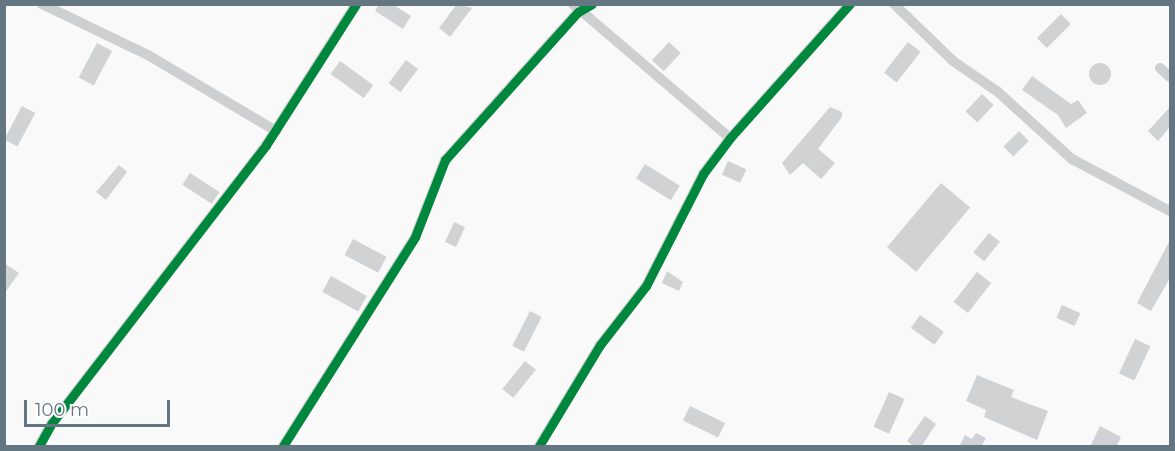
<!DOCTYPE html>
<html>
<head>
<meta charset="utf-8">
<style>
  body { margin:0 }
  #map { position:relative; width:1175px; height:451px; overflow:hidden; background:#f9f9f9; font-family:Montserrat,sans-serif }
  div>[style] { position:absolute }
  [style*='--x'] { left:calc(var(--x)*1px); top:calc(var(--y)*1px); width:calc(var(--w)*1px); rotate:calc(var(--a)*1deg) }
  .building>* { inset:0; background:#d0d2d3; transform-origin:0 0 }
  .round { border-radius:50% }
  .minor>* { height:10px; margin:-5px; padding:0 5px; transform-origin:5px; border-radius:5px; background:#cecfd0 }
  .cycleway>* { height:9px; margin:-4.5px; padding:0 4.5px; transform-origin:4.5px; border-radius:4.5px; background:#00873e }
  span { translate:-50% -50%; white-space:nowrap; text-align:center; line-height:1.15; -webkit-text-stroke:6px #fff; paint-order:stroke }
  .frame { position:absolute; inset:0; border:6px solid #657683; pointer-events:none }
  .scale { position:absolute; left:24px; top:400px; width:146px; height:27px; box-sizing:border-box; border:3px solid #657683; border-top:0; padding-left:8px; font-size:18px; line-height:21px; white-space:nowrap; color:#657683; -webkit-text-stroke:4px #fff; paint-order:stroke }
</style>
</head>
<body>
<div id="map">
  <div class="building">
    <i style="clip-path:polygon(379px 4px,392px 4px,411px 16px,403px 29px,375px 11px)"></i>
    <i style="clip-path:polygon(457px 4px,472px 8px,450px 37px,439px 28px)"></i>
    <i style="left:1061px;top:14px;width:14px;height:34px;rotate:45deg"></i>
    <i style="left:669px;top:42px;width:16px;height:25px;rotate:43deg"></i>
    <i style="left:908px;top:42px;width:16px;height:39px;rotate:38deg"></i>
    <i style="left:97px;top:43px;width:17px;height:39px;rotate:28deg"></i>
    <i style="left:406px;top:60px;width:15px;height:29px;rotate:37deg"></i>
    <i style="left:340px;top:61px;width:41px;height:16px;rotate:36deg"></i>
    <i class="round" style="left:1089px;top:63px;width:22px;height:22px"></i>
    <i style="clip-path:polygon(1032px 76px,1071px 104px,1078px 100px,1087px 113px,1066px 128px,1058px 115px,1022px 90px)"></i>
    <i style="left:982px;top:94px;width:16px;height:24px;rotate:43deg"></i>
    <i style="left:22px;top:106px;width:15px;height:38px;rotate:28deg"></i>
    <i style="clip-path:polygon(830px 107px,842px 112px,842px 117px,818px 149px,835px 163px,821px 179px,803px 163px,790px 175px,782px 163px)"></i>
    <i style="clip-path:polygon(1170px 107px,1170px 127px,1158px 141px,1148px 131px)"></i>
    <i style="left:1019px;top:131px;width:14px;height:22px;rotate:45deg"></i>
    <i style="left:728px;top:161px;width:20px;height:15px;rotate:24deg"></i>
    <i style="left:645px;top:164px;width:41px;height:17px;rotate:32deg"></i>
    <i style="clip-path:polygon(119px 165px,127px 172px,106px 200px,96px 192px)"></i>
    <i style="left:190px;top:173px;width:35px;height:14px;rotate:33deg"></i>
    <i style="left:941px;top:183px;width:38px;height:84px;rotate:40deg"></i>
    <i style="left:454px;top:222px;width:12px;height:22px;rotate:24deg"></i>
    <i style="left:989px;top:233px;width:14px;height:25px;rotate:39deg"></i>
    <i style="left:353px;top:239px;width:38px;height:18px;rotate:28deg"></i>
    <i style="clip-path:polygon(1170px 240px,1170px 278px,1151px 311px,1137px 303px)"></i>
    <i style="clip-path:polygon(4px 263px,19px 273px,4px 294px)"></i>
    <i style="clip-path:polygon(667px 271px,683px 282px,679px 291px,662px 283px)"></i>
    <i style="left:977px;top:272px;width:18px;height:38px;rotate:38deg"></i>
    <i style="left:331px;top:276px;width:41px;height:18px;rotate:29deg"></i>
    <i style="left:1062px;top:305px;width:20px;height:14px;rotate:24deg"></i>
    <i style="left:530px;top:311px;width:13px;height:39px;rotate:27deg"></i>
    <i style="left:920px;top:315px;width:29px;height:16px;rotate:35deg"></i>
    <i style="left:1135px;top:339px;width:17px;height:38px;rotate:25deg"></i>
    <i style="left:525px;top:361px;width:14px;height:36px;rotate:39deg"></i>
    <i style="clip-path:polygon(977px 375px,1014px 390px,1011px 397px,1048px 411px,1037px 440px,984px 417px,986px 410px,966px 401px)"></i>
    <i style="left:889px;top:392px;width:17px;height:38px;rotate:24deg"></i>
    <i style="left:690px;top:406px;width:39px;height:16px;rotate:26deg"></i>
    <i style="clip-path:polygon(925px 416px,936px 424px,921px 447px,915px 447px,907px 441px)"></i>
    <i style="clip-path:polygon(1100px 426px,1121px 437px,1116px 447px,1090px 447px)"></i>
    <i style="clip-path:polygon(976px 433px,986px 438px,982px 445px,986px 447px,959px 447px,965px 435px,972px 439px)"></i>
  </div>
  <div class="minor">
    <i style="--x:42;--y:4;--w:118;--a:25.7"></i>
    <i style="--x:148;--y:55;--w:149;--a:30.7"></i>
    <i style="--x:573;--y:4;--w:206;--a:40.5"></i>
    <i style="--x:894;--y:4;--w:82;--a:44"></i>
    <i style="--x:953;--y:61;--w:55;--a:34.6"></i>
    <i style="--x:998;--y:92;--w:100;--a:42.2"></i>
    <i style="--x:1072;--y:159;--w:111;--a:28"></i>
    <i style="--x:1160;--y:68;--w:13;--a:42"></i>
    <i style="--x:39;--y:446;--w:26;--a:-61"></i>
    <i style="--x:52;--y:423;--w:351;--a:-52.4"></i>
    <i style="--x:266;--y:145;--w:167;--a:-57.4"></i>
    <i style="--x:283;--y:446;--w:247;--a:-57.7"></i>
    <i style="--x:415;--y:237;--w:83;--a:-68.7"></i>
    <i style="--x:445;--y:160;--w:199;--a:-48.1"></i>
    <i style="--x:578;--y:12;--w:16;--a:-30"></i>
    <i style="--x:539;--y:446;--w:118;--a:-58.9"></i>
    <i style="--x:600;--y:345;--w:75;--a:-52.1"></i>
    <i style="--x:646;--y:286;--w:126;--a:-63"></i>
    <i style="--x:703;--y:174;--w:45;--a:-53.1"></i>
    <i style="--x:730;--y:138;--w:180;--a:-48.2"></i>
  </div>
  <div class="cycleway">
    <i style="--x:39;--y:446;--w:26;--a:-61"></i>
    <i style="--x:52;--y:423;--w:351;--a:-52.4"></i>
    <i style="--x:266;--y:145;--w:167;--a:-57.4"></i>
    <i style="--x:283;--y:446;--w:247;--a:-57.7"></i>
    <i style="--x:415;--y:237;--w:83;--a:-68.7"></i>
    <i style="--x:445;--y:160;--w:199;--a:-48.1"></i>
    <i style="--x:578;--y:12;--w:16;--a:-30"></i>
    <i style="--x:539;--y:446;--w:118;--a:-58.9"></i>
    <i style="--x:600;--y:345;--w:75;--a:-52.1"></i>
    <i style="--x:646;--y:286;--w:126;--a:-63"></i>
    <i style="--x:703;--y:174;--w:45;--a:-53.1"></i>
    <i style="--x:730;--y:138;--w:180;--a:-48.2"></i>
  </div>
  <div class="frame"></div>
  <div class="scale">100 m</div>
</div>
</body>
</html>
